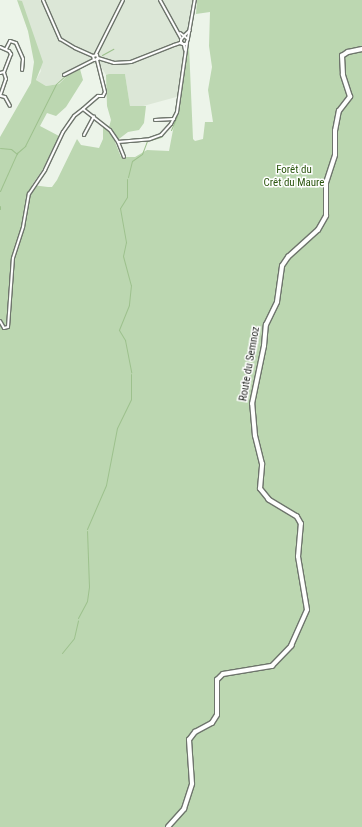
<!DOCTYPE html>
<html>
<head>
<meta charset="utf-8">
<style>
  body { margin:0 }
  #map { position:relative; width:362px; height:827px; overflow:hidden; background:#ecf4e9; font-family:"Roboto Condensed",sans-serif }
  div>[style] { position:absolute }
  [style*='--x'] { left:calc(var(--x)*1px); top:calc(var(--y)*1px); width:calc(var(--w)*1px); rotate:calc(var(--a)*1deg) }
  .built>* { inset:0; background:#dce7d7 }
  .green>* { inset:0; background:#bcd7b1 }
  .stream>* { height:1px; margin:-0.5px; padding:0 0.5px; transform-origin:0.5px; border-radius:0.5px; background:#9dc18d }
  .roads { filter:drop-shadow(1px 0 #6e756c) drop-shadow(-1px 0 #6e756c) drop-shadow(0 1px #6e756c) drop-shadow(0 -1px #6e756c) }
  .minor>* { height:2px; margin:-1px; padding:0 1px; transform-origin:1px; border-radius:1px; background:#fff }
  .secondary>* { height:3.5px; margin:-1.75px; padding:0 1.75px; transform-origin:1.75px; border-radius:1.75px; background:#fff }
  span { translate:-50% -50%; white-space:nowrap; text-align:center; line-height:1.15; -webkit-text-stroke:3px #fff; paint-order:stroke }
  .park-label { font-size:11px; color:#2b560f }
  .street-label { font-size:11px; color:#262925 }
</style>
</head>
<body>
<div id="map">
  <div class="built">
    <i style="clip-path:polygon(18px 0,197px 0,180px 96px,136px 108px,130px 106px,125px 74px,106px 75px,99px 63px,85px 65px,68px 75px,59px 84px,46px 86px,36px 80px,41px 71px)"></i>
  </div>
  <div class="green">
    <i style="clip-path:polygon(17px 0,22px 1px,43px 62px,36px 80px,46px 86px,59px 84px,68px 75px,80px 69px,83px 80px,66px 107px,56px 116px,47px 113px,40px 126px,59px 136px,43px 169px,32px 185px,48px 187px,52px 187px,57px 180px,77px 139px,81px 145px,99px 148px,103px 139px,103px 126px,109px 127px,111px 120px,107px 106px,106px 75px,109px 74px,125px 74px,130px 106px,146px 106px,144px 123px,139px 130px,128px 132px,115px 142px,121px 157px,135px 157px,147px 150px,169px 151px,189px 46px,193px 139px,195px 141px,203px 139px,205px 122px,213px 122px,208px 90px,212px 67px,209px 46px,210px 12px,196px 14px,197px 0,362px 0,362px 827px,0 827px,0 137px,31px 83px,34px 62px,28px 31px)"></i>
  </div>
  <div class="stream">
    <i style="--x:102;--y:55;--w:13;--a:-29"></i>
    <i style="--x:171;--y:130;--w:15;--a:-67"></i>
    <i style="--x:0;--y:148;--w:11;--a:5"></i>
    <i style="--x:11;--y:149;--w:8;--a:40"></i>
    <i style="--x:128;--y:177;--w:16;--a:-76"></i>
    <i style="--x:132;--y:161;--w:12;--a:-35"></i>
    <i style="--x:142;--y:154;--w:14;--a:-69"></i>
    <i style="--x:147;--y:141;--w:15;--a:-16"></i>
    <i style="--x:127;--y:179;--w:18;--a:90"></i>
    <i style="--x:127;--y:197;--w:13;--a:122"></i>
    <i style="--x:120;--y:208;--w:35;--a:80"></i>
    <i style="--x:126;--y:242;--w:14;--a:102"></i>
    <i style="--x:123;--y:256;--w:30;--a:75"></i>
    <i style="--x:131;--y:285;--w:20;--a:96"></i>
    <i style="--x:129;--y:305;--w:27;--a:112"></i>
    <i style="--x:119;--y:330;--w:12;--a:59"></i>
    <i style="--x:125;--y:340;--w:33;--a:79"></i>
    <i style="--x:0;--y:191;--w:42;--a:-65.9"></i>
    <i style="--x:17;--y:153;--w:11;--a:-41"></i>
    <i style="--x:25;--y:146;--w:69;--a:-63.4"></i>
    <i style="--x:56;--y:84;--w:15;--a:-42"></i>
    <i style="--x:0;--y:206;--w:3;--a:90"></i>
    <i style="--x:87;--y:529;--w:48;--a:-66.6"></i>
    <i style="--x:106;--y:485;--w:58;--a:-79.1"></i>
    <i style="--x:117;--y:428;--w:32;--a:-64"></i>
    <i style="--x:131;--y:399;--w:25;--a:-90"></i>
    <i style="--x:78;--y:618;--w:19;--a:-62"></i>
    <i style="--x:87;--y:601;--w:14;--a:-82"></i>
    <i style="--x:89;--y:587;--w:56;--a:-92"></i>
    <i style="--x:62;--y:653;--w:19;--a:-51"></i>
    <i style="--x:74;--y:638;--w:18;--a:-77"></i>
  </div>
  <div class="roads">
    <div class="minor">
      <i style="--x:43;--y:0;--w:43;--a:66.4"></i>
      <i style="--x:60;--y:39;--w:17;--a:31"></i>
      <i style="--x:75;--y:48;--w:20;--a:24"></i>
      <i style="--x:93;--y:56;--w:4;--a:-14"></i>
      <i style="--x:97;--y:55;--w:4;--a:76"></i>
      <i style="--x:98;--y:59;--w:4;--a:166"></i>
      <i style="--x:94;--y:60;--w:4;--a:-104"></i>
      <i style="--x:160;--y:0;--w:43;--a:61.1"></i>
      <i style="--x:180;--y:33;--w:5;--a:37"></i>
      <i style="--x:184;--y:36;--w:8;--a:-45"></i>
      <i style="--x:188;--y:38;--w:39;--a:-80"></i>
      <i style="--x:0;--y:47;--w:10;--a:24"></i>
      <i style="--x:9;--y:51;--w:4;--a:56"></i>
      <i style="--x:11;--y:54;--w:19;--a:111"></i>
      <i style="--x:4;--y:72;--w:4;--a:166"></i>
      <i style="--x:6;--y:49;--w:9;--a:-63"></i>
      <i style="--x:10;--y:41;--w:6;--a:18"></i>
      <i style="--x:16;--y:43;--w:17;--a:66"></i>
      <i style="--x:23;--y:59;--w:11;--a:95"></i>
      <i style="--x:96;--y:54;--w:60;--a:-63.4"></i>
      <i style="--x:98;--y:58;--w:17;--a:17"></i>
      <i style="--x:114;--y:63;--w:17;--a:-3"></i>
      <i style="--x:131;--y:62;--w:46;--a:-21.6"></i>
      <i style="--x:174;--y:45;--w:6;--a:-18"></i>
      <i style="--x:180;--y:43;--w:3;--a:18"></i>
      <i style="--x:183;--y:44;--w:3;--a:0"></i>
      <i style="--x:186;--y:44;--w:5;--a:-68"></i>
      <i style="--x:188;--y:39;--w:5;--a:-143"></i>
      <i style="--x:184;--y:36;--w:5;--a:127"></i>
      <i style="--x:181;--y:40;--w:2;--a:90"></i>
      <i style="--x:181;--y:42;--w:4;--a:45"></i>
      <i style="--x:184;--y:45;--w:5;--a:79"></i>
      <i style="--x:64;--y:75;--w:34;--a:-27"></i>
      <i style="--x:0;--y:96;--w:18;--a:-71"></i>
      <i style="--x:6;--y:79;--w:6;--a:-108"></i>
      <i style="--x:1;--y:96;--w:4;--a:14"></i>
      <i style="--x:5;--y:97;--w:10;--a:61"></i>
      <i style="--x:83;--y:109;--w:20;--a:-41"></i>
      <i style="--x:98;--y:96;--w:5;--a:0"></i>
      <i style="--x:103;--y:96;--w:4;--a:-63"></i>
      <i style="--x:105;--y:92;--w:34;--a:-104"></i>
      <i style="--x:155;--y:120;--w:19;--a:-3"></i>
      <i style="--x:84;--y:135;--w:21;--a:-62"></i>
      <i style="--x:118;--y:142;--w:16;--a:68"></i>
      <i style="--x:0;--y:321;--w:8;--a:60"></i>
      <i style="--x:4;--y:328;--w:4;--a:-14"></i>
      <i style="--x:8;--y:327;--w:69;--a:-85.9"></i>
      <i style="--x:13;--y:258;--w:33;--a:-72"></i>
      <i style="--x:23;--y:227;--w:34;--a:-80"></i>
      <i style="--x:29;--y:194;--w:29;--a:-56"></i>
      <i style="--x:45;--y:170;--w:42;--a:-64.7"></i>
      <i style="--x:63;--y:132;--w:19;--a:-55"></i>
      <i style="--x:74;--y:116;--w:11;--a:-38"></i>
      <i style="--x:83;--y:109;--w:34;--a:38"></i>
      <i style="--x:110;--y:130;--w:14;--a:56"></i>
      <i style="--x:118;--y:142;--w:32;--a:-5"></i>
      <i style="--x:150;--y:139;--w:12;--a:-20"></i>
      <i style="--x:161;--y:135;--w:15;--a:-48"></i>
      <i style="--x:171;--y:124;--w:13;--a:-63"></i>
      <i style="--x:177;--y:112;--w:70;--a:-81.8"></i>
    </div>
    <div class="secondary">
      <i style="--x:168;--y:827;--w:24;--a:-48"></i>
      <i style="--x:184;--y:809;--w:26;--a:-72"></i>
      <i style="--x:192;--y:784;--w:44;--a:-93.9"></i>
      <i style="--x:189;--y:740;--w:10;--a:-53"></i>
      <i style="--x:195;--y:732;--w:19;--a:-28"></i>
      <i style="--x:212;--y:723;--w:9;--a:-58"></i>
      <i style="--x:217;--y:715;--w:35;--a:-90"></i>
      <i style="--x:217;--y:680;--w:8;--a:-45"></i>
      <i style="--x:223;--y:674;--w:50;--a:-9.3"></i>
      <i style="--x:272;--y:666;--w:28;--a:-46"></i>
      <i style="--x:291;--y:646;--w:39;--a:-66"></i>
      <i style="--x:307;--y:610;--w:54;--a:-99.6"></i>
      <i style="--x:298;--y:557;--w:33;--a:-85"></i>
      <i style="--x:301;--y:524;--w:8;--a:-120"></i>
      <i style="--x:297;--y:517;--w:33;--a:-149"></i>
      <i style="--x:269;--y:500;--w:14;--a:-129"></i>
      <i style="--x:260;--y:489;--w:25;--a:-85"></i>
      <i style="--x:262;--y:464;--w:29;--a:-104"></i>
      <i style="--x:255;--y:436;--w:32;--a:-95"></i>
      <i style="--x:252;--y:404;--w:59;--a:-78.3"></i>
      <i style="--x:264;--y:346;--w:21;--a:-85"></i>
      <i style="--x:266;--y:325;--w:25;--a:-64"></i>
      <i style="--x:277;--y:302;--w:36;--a:-82"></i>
      <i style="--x:282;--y:266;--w:11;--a:-56"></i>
      <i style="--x:288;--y:257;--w:40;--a:-42"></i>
      <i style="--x:318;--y:230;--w:16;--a:-60"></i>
      <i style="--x:326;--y:216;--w:33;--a:-90"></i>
      <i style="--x:326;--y:183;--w:29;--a:-72"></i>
      <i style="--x:335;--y:155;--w:24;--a:-90"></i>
      <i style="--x:335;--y:131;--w:20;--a:-79"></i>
      <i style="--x:339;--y:111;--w:18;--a:-52"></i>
      <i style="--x:350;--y:97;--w:23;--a:-108"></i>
      <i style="--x:343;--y:75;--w:19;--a:-93"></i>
      <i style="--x:342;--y:56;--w:7;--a:-34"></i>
      <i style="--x:348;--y:52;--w:14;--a:-12"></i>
    </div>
  </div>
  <div class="park-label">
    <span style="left:294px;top:177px">Forêt du<br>Crêt du Maure</span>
  </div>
  <div class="street-label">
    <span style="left:250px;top:364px;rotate:-80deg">Route du Semnoz</span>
  </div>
</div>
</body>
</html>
